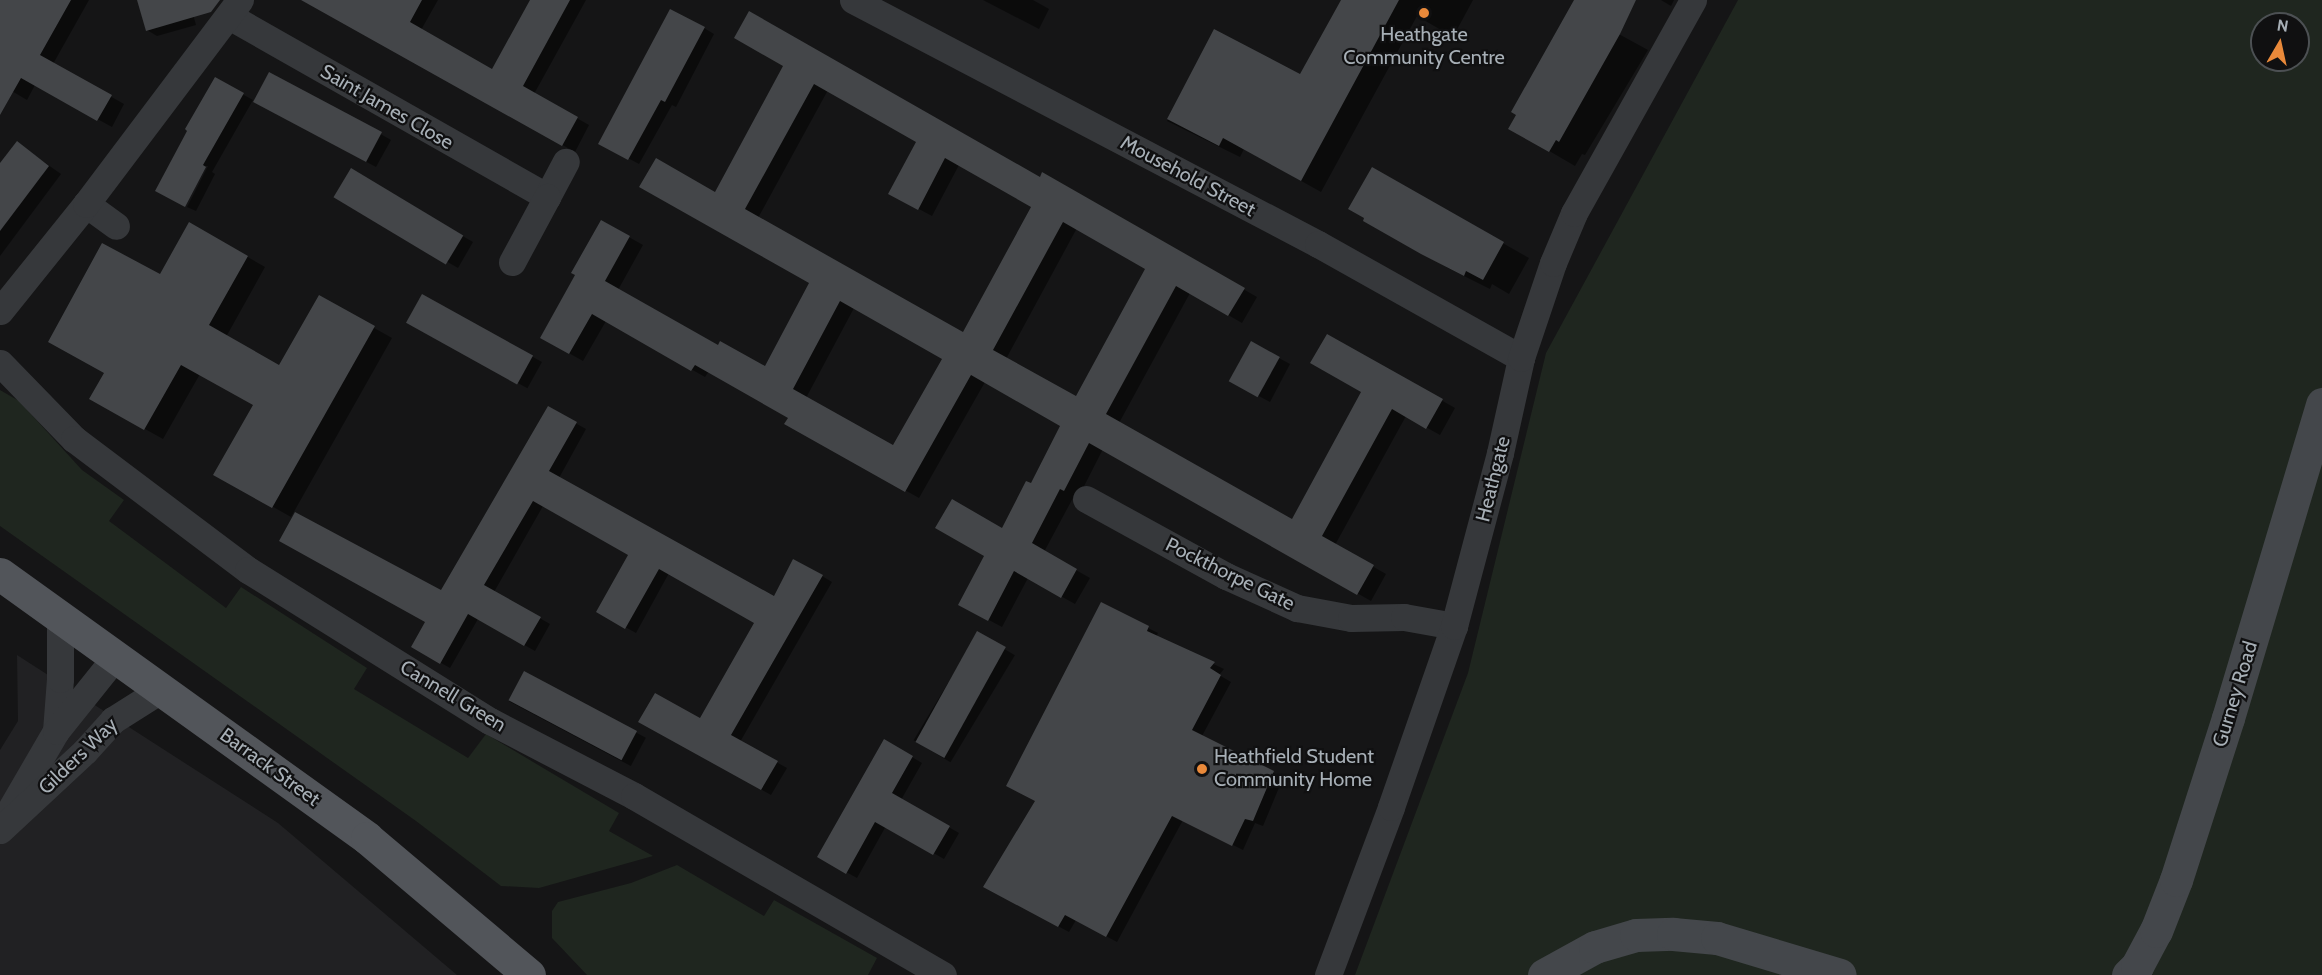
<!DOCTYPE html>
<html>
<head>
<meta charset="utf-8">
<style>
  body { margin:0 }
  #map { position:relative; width:2322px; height:975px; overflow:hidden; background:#151516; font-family:Cabin,sans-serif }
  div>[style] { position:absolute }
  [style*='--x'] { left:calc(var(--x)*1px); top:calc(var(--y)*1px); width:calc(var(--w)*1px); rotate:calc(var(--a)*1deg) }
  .built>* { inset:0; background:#212123 }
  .green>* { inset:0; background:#1f261f }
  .shadow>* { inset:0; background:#0007; transform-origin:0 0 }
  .building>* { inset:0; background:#444649; transform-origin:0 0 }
  .street>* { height:27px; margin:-13.5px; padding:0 13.5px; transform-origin:13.5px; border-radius:13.5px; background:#36383b }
  .secondary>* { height:33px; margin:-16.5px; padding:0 16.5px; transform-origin:16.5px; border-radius:16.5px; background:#44474b }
  .primary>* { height:33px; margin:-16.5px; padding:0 16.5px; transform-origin:16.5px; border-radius:16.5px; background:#52555a }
  .dots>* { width:16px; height:16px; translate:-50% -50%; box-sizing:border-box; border:3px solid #101011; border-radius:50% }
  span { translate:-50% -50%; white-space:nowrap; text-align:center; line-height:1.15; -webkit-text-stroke:4.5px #101011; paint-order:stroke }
  .poi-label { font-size:20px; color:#a7afb6 }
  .left { translate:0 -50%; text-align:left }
  .street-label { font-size:20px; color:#a7afb6 }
  .north { position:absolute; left:2250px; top:12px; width:60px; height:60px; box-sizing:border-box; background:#101011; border:2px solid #4c5053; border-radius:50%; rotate:9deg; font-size:16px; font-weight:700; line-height:24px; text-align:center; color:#a7afb6 }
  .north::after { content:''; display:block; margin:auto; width:21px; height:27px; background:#e9893a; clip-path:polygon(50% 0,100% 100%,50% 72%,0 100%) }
</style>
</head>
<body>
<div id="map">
  <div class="built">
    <i style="clip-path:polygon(17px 655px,278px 823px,457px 975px,0 975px,0 750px,18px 721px)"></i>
  </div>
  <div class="green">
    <i style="clip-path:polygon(evenodd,1738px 0,2322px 0,2322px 975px,1355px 975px,1468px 673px,1546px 353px,1738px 0,2262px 24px,2298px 24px,2298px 60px,2262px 60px,2262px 24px)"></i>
    <i style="clip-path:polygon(0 390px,19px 401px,82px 470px,124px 500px,109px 521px,226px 608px,241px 587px,367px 668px,354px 689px,468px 758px,486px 734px,619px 813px,609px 831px,653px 856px,539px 888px,501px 886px,416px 821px,0 526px)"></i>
    <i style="clip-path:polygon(677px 865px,764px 916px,774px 900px,877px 958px,868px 975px,587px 975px,552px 938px,552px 911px,558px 902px,631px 883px)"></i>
  </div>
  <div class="shadow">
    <i style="clip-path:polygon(0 0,89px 0,53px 64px,124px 104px,112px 127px,35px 85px,27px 100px,0 84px)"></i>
    <i style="clip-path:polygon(139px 0,189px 0,196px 25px,157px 36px,147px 30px)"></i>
    <i style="clip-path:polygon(317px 0,438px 0,421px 30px,493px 71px,532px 0,586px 0,534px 94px,589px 125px,575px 152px,314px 5px)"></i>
    <i style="clip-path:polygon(983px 0,1033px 0,1049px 9px,1039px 29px)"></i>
    <i style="clip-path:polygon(1349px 0,1473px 0,1453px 37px,1417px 16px,1321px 192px,1244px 149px,1240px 157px,1167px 121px,1215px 31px,1301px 76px)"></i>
    <i style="clip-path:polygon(1661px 0,1674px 0,1671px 6px)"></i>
    <i style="clip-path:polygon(1573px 9px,1648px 50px,1585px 155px,1582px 154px,1575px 166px,1510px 128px)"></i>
    <i style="clip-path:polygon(704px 28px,714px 34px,676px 107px,672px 105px,639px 164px,600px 143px)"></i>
    <i style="clip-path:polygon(evenodd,785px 66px,1040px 179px,1043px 174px,1257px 297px,1242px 323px,1190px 293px,1119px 423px,1293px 521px,1363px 392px,1328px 336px,1455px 408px,1440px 435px,1406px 416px,1335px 545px,1386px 574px,1371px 601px,1103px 449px,1078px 498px,1074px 496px,1044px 552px,1090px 578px,1075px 604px,1028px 578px,1002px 627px,974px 612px,1003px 530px,1031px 485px,1062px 426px,985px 382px,919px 498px,786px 423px,790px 417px,709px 371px,705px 377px,606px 321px,583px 361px,542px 338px,577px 274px,602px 222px,643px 245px,618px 290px,718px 347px,765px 368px,811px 283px,715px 194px,785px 66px,828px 90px,918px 141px,904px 201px,932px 216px,959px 165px,1033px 207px,963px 334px,758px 218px,828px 90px,785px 66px,1077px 228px,1147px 269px,1077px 399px,1006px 359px,1077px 228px,785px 66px,854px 308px,944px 358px,894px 447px,806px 398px,854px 308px)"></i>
    <i style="clip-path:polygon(215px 79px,253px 100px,212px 172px,215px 174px,196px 211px,187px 207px,208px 166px,205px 166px,184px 205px)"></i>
    <i style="clip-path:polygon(330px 105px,391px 140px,376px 167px,264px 107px)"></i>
    <i style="clip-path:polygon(17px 143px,61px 174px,0 256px,0 167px)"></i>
    <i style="clip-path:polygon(1372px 169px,1529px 258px,1509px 294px,1492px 284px,1490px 289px,1448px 268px,1365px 220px)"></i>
    <i style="clip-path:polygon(336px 197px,412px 207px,473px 242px,458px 268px)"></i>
    <i style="clip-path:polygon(190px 224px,265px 267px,226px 337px,280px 367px,319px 297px,392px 338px,291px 517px,215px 474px,255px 405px,200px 374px,163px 439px,91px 399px)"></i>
    <i style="left:423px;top:296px;width:136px;height:30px;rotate:29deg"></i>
    <i style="clip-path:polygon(1251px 343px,1290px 364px,1270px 402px,1242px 387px)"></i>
    <i style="clip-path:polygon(548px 408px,586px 429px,559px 478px,775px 598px,822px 576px,832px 582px,740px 742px,787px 768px,771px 795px,640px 721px,700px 720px,756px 623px,669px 573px,636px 633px,598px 612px,630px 555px,543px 506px,494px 592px,550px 624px,535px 651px,478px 619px,450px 668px,413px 647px)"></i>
    <i style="clip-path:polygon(1148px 628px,1158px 633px,1156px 637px,1224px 669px,1219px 675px,1231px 682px,1202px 736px,1283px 778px,1263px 826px,1255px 823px,1243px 850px,1183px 820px,1117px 942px,1076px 920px,1069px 932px,994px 892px)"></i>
    <i style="left:978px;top:633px;width:43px;height:125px;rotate:31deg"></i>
    <i style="left:524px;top:673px;width:138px;height:32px;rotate:28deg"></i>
    <i style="clip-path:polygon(885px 741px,922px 763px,901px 800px,959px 833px,944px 859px,886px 826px,857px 878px,819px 857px)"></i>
  </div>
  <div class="building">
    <i style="clip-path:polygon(0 0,71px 0,40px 55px,112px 95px,97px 121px,21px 78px,0 115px)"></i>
    <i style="clip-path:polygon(137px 0,220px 0,211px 12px,146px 31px)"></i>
    <i style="clip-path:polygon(301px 0,422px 0,410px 22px,492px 69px,530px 0,570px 0,523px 86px,578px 117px,562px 146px)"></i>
    <i style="clip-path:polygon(1341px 0,1399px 0,1301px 181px,1223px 138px,1219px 146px,1167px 119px,1214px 29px,1300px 74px)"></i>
    <i style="clip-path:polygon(1574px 0,1636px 0,1620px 34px,1559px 142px,1556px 140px,1549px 152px,1508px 129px,1516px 115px,1511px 112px)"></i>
    <i style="clip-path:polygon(670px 9px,705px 27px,665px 102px,661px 100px,628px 160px,598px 144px)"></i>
    <i style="clip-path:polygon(evenodd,749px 11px,1040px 177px,1042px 172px,1245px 288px,1228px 316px,1176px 286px,1106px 414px,1292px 519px,1361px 392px,1310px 363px,1327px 334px,1443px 399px,1426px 429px,1392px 409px,1322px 536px,1374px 565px,1357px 595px,1089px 443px,1064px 491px,1060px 489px,1032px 543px,1077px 569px,1061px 598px,1014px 571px,988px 621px,958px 605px,984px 556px,935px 528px,952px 499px,1002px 528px,1026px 481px,1031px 483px,1060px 426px,971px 375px,905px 492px,784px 424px,788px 418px,695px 365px,691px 371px,592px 314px,569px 354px,540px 338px,575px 275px,571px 273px,601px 220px,630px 236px,605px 281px,718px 345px,720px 341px,765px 366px,809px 283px,639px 187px,656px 158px,715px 192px,783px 66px,734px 38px,749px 11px,814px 84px,916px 142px,888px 194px,918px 210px,945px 158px,1031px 207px,963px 332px,745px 209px,814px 84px,749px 11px,1063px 222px,1145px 269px,1076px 396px,993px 350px,1063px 222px,749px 11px,840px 301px,942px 359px,893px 445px,793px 389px,840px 301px)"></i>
    <i style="left:269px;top:72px;width:128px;height:34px;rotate:28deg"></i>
    <i style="clip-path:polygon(215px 77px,244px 93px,203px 165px,206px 167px,185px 207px,155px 191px,187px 131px,185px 129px)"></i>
    <i style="clip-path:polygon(17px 141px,49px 166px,0 231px,0 163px)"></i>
    <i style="clip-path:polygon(1372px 167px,1504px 242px,1483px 280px,1466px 271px,1464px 276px,1421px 254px,1363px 221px,1364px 218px,1348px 209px)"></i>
    <i style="left:351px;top:168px;width:131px;height:34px;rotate:31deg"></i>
    <i style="clip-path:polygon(189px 222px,248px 256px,209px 325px,279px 365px,319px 295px,375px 326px,272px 508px,213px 475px,253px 405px,181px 365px,144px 430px,89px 399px,104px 373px,48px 342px,102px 243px,160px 274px)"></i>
    <i style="left:422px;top:294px;width:127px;height:33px;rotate:29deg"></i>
    <i style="left:1251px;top:341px;width:33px;height:46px;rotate:29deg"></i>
    <i style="clip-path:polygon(548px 406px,577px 422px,549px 471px,774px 596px,793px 559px,823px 575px,731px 735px,778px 761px,761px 790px,638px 722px,655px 693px,700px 718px,754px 623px,659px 569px,625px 629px,596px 612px,628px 555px,533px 501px,484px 585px,541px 617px,524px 646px,468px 614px,440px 664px,411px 647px,425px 622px,279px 541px,295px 512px,441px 590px)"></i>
    <i style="clip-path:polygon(1101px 602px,1149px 626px,1147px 631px,1215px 662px,1210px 668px,1221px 675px,1192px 730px,1274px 771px,1253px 821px,1245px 819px,1232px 846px,1172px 816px,1106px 937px,1065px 915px,1058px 927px,983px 887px,1035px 801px,1006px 786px)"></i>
    <i style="left:977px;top:631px;width:33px;height:127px;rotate:29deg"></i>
    <i style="left:524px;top:671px;width:128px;height:33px;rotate:28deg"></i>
    <i style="clip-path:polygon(884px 739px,913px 756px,892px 793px,950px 826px,933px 855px,875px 822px,846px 874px,817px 857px)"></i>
  </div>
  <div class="street">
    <i style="--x:853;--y:0;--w:525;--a:27.69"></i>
    <i style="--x:1318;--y:244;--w:233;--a:29.3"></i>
    <i style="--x:229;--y:16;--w:366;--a:29.6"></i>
    <i style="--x:547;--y:197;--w:40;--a:-62"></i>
    <i style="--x:86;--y:204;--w:37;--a:36"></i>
    <i style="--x:512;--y:262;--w:74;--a:-61.7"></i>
    <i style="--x:0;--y:311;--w:137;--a:-51.2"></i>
    <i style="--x:86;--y:204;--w:256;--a:-53"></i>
    <i style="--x:0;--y:363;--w:106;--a:45.8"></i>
    <i style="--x:74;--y:439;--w:218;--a:37"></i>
    <i style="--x:248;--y:570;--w:285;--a:32"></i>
    <i style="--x:490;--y:721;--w:162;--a:27.5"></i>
    <i style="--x:634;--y:796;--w:357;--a:30.1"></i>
    <i style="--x:1086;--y:499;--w:160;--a:28.8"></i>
    <i style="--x:1226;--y:576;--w:78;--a:24.3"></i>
    <i style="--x:1297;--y:608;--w:55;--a:10.5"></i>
    <i style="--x:1351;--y:618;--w:53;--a:-1.1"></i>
    <i style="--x:1404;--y:617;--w:51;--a:10.2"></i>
    <i style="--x:56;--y:731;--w:52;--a:-85.6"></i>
    <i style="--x:60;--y:679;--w:63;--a:-90"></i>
    <i style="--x:10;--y:810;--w:91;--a:-59.8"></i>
    <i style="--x:56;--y:731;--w:96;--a:-51.3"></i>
    <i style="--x:0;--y:830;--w:116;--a:-42.9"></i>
    <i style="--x:85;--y:751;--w:42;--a:-47.9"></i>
    <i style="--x:113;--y:720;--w:58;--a:-32.3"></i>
    <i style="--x:1328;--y:975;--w:179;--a:-69.4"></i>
    <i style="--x:1391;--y:807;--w:192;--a:-70.8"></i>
    <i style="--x:1454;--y:626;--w:179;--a:-75.1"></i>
    <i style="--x:1500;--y:453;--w:97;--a:-77.5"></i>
    <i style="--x:1521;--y:358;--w:100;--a:-71.4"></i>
    <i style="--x:1553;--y:263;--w:54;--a:-67.2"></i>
    <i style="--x:1574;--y:213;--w:244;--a:-60.8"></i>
  </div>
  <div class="secondary">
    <i style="--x:1544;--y:975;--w:58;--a:-28.8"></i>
    <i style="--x:1595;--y:947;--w:43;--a:-16.3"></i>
    <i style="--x:1636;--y:935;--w:37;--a:-2"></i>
    <i style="--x:1673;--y:934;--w:44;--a:5.2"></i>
    <i style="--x:1717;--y:938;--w:128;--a:16.7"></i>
    <i style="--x:2128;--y:975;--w:13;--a:-45"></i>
    <i style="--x:2137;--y:966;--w:40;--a:-62"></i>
    <i style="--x:2156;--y:931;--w:55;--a:-68.6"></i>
    <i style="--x:2176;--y:880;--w:170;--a:-72.2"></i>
    <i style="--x:2228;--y:718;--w:328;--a:-73.3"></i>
  </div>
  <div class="primary">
    <i style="--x:0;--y:574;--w:452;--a:35.7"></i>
    <i style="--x:367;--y:838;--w:212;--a:40.2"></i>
  </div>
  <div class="dots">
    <i style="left:1424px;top:13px;background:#e9893a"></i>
    <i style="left:1202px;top:769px;background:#e9893a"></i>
  </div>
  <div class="poi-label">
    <span style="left:1424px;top:46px">Heathgate<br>Community Centre</span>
    <span class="left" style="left:1214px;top:768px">Heathfield Student<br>Community Home</span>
  </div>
  <div class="street-label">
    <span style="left:387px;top:107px;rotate:30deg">Saint James Close</span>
    <span style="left:1188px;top:176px;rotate:28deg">Mousehold Street</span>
    <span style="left:1493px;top:479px;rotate:-76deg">Heathgate</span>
    <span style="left:1230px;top:574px;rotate:26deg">Pockthorpe Gate</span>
    <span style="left:2235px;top:694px;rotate:-73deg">Gurney Road</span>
    <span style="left:453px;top:696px;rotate:31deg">Cannell Green</span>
    <span style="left:78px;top:756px;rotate:-44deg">Gilders Way</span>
    <span style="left:270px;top:767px;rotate:36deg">Barrack Street</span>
  </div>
  <div class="north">N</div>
</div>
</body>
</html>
